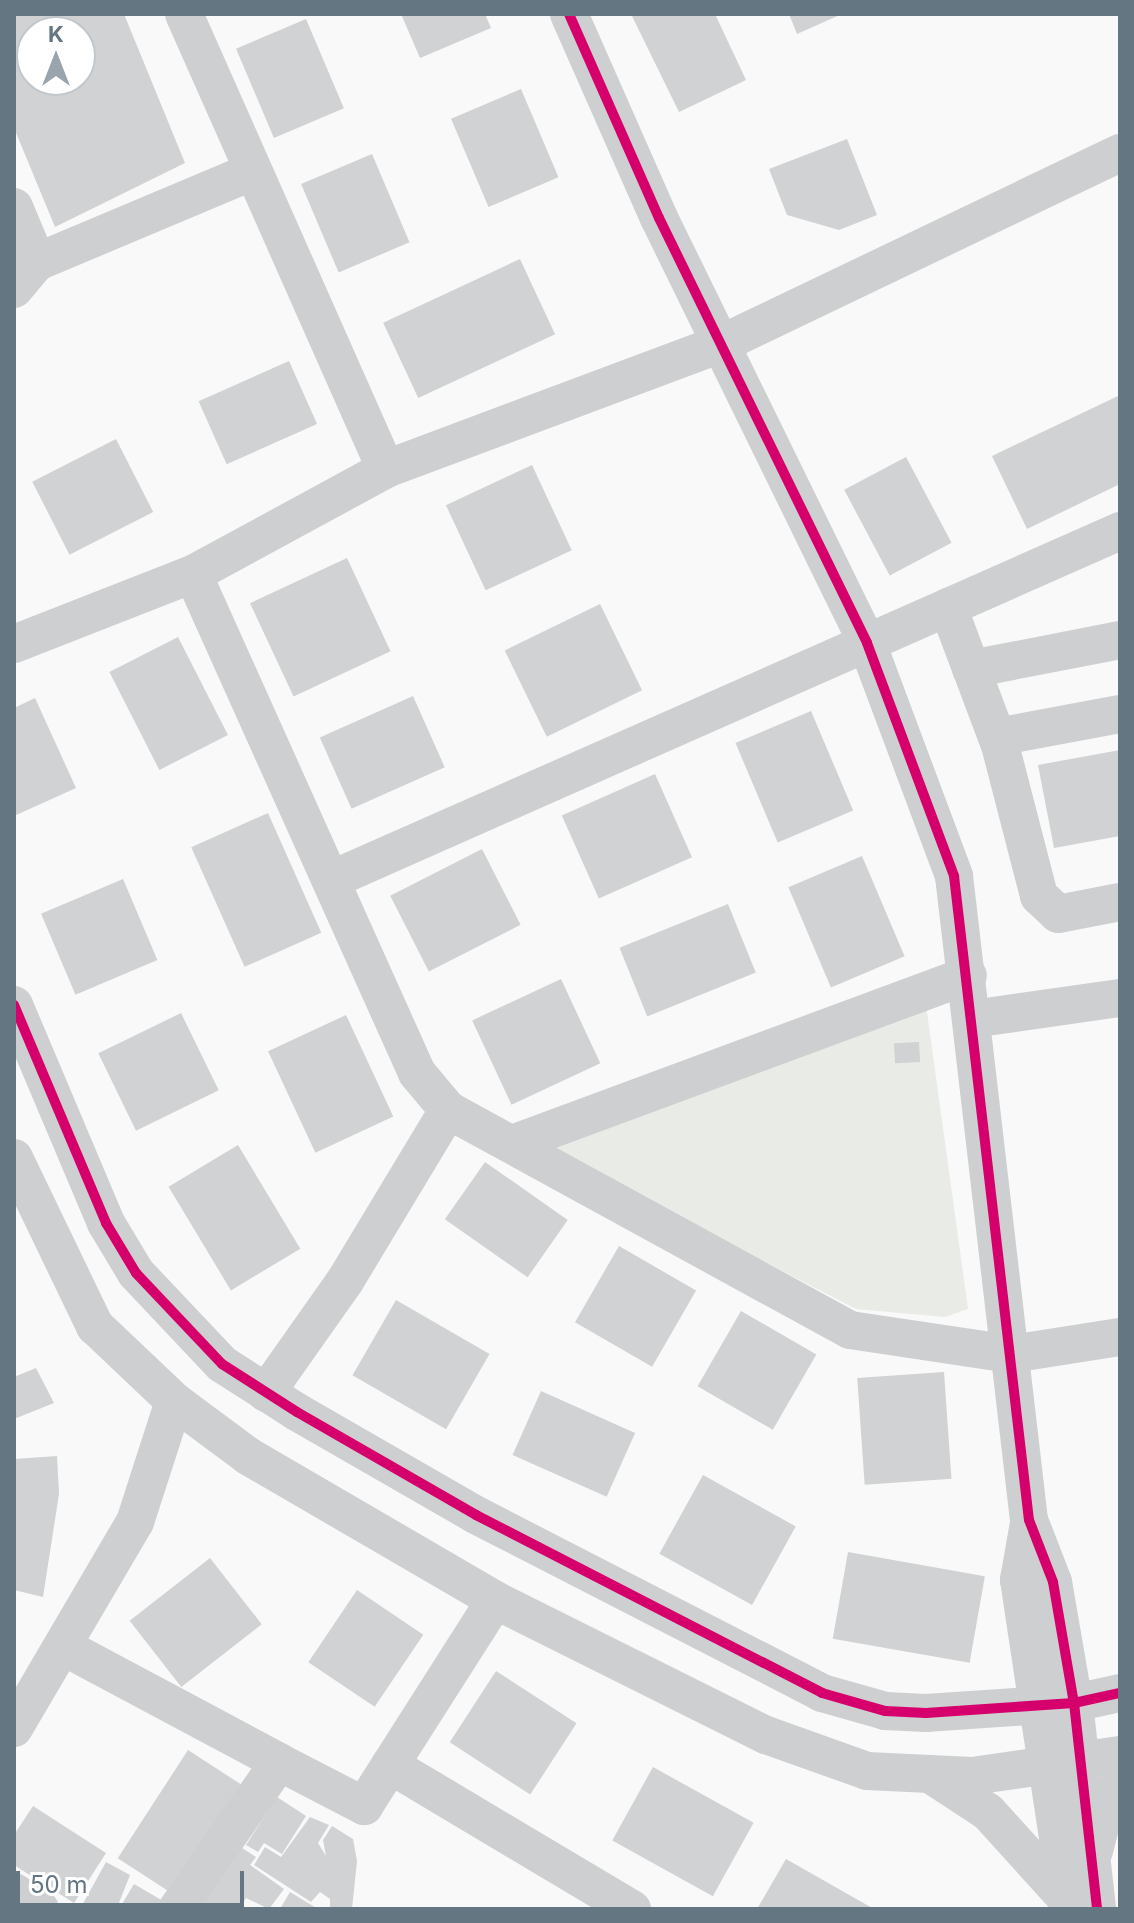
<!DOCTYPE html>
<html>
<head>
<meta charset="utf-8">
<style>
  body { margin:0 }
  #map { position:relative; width:1134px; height:1923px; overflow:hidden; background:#f9f9f9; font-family:Inter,sans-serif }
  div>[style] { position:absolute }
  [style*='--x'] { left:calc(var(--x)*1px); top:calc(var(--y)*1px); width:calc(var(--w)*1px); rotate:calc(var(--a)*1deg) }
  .green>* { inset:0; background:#e8ebe6 }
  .building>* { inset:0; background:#d0d2d3; transform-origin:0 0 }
  .minor>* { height:38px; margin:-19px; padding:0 19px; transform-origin:19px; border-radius:19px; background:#cecfd0 }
  .cycleway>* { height:10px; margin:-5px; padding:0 5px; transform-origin:5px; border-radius:5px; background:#d6006c }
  span { translate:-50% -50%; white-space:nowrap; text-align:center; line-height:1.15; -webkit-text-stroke:8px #fff; paint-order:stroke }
  .frame { position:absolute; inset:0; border:16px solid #657683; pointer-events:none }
  .north { position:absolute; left:16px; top:16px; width:80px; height:80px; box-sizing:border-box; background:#fff; border:2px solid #c1c8cd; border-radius:50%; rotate:0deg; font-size:22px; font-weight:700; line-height:32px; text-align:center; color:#657683 }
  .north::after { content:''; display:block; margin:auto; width:28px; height:36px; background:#99a4ac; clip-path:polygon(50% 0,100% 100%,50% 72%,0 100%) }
  .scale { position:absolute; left:16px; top:1871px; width:228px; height:36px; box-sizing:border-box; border:4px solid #657683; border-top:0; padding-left:10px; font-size:24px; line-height:28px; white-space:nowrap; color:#657683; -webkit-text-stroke:6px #fff; paint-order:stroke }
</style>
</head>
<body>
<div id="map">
  <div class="green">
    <i style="clip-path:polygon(925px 998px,968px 1309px,945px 1317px,856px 1309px,541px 1146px)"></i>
  </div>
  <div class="building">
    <i style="clip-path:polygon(evenodd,14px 14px,124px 14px,185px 163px,55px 227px,14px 128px,14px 14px,32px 32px,80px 32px,80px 80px,32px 80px,32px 32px)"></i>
    <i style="clip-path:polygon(401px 14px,485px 14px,491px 28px,420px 58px)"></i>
    <i style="clip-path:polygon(631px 14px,715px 14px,746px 80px,679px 112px)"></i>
    <i style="clip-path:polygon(789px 14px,842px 14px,797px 34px)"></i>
    <i style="left:306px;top:19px;width:97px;height:76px;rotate:67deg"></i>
    <i style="left:521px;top:89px;width:96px;height:76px;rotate:67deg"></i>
    <i style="clip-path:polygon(847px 139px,877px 215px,839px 230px,787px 215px,769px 169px)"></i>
    <i style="left:372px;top:154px;width:96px;height:77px;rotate:67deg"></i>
    <i style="left:520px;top:259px;width:83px;height:151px;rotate:65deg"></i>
    <i style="left:289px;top:361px;width:69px;height:99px;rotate:66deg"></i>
    <i style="clip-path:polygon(1118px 396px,1120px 484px,1027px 529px,992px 456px)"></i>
    <i style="left:116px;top:439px;width:82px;height:94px;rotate:63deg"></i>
    <i style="left:906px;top:457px;width:97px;height:70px;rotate:62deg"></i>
    <i style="left:532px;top:465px;width:94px;height:95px;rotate:65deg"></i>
    <i style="left:347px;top:558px;width:103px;height:107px;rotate:65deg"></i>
    <i style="left:600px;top:604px;width:96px;height:106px;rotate:64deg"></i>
    <i style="left:178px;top:637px;width:110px;height:77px;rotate:63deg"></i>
    <i style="left:413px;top:696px;width:78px;height:102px;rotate:66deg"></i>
    <i style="clip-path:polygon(35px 698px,76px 788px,14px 816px,14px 708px)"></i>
    <i style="left:811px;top:711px;width:108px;height:82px;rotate:67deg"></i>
    <i style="clip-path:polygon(1120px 750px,1120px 836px,1054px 848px,1038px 765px)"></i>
    <i style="left:655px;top:774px;width:91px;height:102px;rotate:66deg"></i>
    <i style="left:268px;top:813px;width:131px;height:84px;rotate:66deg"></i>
    <i style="left:482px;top:849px;width:85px;height:103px;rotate:63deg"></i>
    <i style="left:862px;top:856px;width:109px;height:80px;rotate:67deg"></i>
    <i style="left:123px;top:879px;width:88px;height:89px;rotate:67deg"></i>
    <i style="left:728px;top:904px;width:74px;height:117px;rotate:68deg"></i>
    <i style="left:561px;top:979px;width:93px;height:98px;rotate:65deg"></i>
    <i style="left:181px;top:1013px;width:86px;height:92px;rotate:64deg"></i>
    <i style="left:346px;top:1015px;width:112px;height:86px;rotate:65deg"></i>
    <i style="left:919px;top:1042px;width:20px;height:25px;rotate:87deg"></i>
    <i style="left:238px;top:1145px;width:121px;height:81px;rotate:59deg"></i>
    <i style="left:485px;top:1162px;width:101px;height:70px;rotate:35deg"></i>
    <i style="left:619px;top:1246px;width:89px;height:88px;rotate:30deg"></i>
    <i style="left:396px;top:1300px;width:108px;height:87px;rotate:30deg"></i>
    <i style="left:741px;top:1311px;width:87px;height:87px;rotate:30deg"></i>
    <i style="clip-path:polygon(36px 1368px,54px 1403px,14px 1419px,14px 1377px)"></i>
    <i style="left:944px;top:1372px;width:107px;height:87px;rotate:86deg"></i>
    <i style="left:541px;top:1391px;width:103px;height:70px;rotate:24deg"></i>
    <i style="clip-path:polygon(57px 1456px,59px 1494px,43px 1597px,14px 1590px,14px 1459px)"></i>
    <i style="left:703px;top:1475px;width:106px;height:90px;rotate:29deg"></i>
    <i style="left:848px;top:1552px;width:139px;height:88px;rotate:10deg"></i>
    <i style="left:210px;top:1558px;width:84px;height:102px;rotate:52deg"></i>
    <i style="left:357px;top:1590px;width:80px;height:87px;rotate:34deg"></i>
    <i style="left:496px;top:1671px;width:96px;height:85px;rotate:33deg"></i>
    <i style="left:188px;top:1750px;width:75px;height:129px;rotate:33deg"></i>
    <i style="left:653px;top:1767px;width:115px;height:84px;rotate:29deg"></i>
    <i style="clip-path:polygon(277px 1797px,306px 1816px,282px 1854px,264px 1843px,258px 1852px,246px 1845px)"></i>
    <i style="clip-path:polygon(33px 1806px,106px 1853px,74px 1903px,14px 1865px,14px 1835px)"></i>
    <i style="clip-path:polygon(310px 1817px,329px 1825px,318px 1843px,326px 1856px,323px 1840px,332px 1826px,353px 1839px,357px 1861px,352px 1909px,330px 1909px,330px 1899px,320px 1892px,311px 1902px,254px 1865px,265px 1847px,281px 1857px)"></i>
    <i style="clip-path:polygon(242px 1848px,256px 1857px,250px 1865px,284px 1889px,269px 1909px,246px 1898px,239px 1909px,202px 1909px,191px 1901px)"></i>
    <i style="clip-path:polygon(786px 1859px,874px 1909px,757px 1909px)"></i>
    <i style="clip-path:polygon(106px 1862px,130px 1875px,117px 1908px,80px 1909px)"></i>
    <i style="clip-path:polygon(134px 1884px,170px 1905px,168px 1909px,119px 1909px)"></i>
    <i style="clip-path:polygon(290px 1892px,318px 1909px,280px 1909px)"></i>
  </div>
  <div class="minor">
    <i style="--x:184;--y:14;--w:498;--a:66.1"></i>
    <i style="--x:569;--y:14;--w:223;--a:66.2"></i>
    <i style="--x:659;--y:218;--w:473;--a:63.9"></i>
    <i style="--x:867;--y:643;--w:249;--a:69.5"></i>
    <i style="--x:954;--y:876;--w:648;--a:83.36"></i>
    <i style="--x:1029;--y:1520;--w:66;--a:68.8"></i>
    <i style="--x:1053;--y:1582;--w:123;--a:80.2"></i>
    <i style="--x:1074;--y:1703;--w:207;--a:83.6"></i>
    <i style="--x:14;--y:207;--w:60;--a:67.3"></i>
    <i style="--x:14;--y:289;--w:35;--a:-50"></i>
    <i style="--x:37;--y:262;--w:232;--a:-22.8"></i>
    <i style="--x:193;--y:574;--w:547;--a:65.82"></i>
    <i style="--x:417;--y:1073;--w:48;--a:50"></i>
    <i style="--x:448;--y:1110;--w:458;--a:28.7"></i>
    <i style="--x:850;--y:1330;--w:163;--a:8.5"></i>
    <i style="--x:1011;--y:1354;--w:110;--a:-8.9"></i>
    <i style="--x:948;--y:607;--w:147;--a:69.4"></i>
    <i style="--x:1000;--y:745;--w:156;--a:75.5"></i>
    <i style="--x:1039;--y:896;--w:26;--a:43"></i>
    <i style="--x:1058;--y:914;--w:63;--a:-11"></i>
    <i style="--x:14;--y:644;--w:192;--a:-21.4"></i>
    <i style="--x:193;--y:574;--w:220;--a:-28.5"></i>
    <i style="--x:386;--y:469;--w:358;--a:-20.5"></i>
    <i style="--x:721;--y:344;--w:442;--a:-25.6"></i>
    <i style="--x:971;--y:669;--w:152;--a:-11"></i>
    <i style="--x:997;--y:737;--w:125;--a:-10.6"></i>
    <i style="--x:333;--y:879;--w:861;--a:-23.85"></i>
    <i style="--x:14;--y:1005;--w:237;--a:67.1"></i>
    <i style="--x:106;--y:1223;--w:58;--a:59"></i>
    <i style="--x:136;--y:1273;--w:125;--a:46.6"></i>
    <i style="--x:222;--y:1364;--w:89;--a:32.6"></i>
    <i style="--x:297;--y:1412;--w:207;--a:29.9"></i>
    <i style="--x:476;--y:1515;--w:389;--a:27.2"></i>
    <i style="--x:822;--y:1693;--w:66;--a:15.9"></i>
    <i style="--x:885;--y:1711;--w:41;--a:2.8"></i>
    <i style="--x:926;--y:1713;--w:148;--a:-3.9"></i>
    <i style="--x:1074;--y:1703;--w:47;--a:-12.3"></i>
    <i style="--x:972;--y:1019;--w:149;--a:-8.1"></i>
    <i style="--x:512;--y:1144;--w:486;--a:-20.3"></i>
    <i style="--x:14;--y:1158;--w:187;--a:64.3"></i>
    <i style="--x:95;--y:1326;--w:109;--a:43.5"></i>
    <i style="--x:174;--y:1401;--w:92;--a:36.6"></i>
    <i style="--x:248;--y:1456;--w:286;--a:30.2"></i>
    <i style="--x:495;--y:1600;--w:303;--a:26.5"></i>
    <i style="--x:766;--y:1735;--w:107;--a:19.6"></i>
    <i style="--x:867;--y:1771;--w:105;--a:2.7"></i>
    <i style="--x:972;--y:1776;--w:149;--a:-8.1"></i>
    <i style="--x:266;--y:1393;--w:137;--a:-54.8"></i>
    <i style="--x:345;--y:1281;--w:200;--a:-58.9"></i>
    <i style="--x:1029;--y:1523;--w:58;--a:100"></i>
    <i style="--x:1019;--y:1580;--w:333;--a:81.4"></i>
    <i style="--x:64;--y:1647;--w:244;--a:28.1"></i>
    <i style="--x:14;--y:1728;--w:239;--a:-59.6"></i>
    <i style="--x:135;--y:1522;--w:127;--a:-72.1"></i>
    <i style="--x:390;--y:1765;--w:282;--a:30.8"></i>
    <i style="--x:930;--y:1774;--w:69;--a:33.2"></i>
    <i style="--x:988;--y:1812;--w:116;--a:47.8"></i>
    <i style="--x:1094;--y:1851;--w:38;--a:-76"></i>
    <i style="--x:1103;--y:1814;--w:35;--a:-61"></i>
    <i style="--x:14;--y:1892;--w:31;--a:33"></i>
    <i style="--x:177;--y:1909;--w:179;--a:-55.2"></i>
    <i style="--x:279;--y:1762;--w:96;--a:27.4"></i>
    <i style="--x:364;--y:1806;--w:244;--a:-57.5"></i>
  </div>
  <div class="cycleway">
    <i style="--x:569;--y:14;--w:223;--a:66.2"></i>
    <i style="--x:659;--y:218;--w:473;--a:63.9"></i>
    <i style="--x:867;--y:643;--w:249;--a:69.5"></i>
    <i style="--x:954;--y:876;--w:648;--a:83.36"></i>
    <i style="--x:1029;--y:1520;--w:66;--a:68.8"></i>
    <i style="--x:1053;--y:1582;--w:123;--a:80.2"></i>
    <i style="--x:1074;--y:1703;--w:207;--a:83.6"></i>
    <i style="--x:14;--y:1005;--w:237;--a:67.1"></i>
    <i style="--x:106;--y:1223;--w:58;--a:59"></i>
    <i style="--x:136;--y:1273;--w:125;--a:46.6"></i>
    <i style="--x:222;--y:1364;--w:89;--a:32.6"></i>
    <i style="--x:297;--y:1412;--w:207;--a:29.9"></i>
    <i style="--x:476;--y:1515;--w:389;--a:27.2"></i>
    <i style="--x:822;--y:1693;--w:66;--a:15.9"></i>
    <i style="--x:885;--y:1711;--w:41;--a:2.8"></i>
    <i style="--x:926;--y:1713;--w:148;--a:-3.9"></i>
    <i style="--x:1074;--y:1703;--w:47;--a:-12.3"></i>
  </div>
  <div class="frame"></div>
  <div class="north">K</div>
  <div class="scale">50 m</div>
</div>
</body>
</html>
